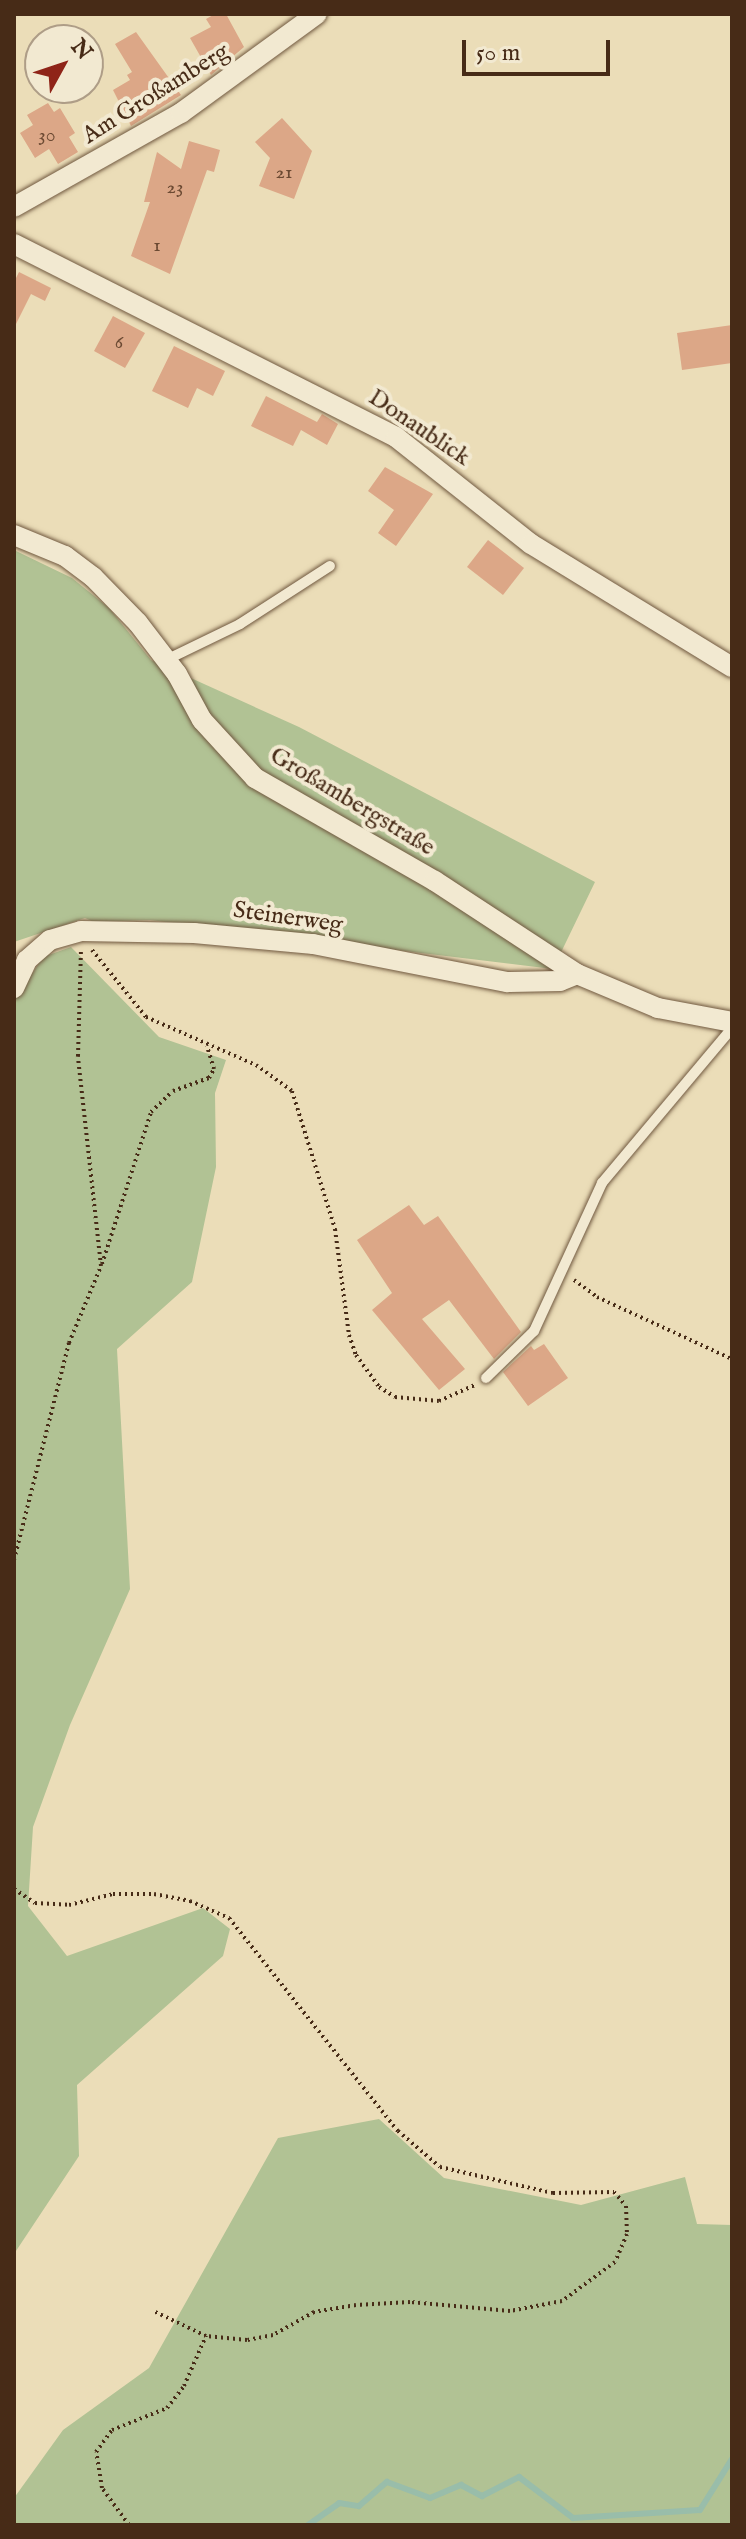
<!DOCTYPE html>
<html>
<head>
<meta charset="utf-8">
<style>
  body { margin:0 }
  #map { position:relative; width:746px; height:2539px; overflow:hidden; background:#ebddb8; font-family:"IM FELL English",serif }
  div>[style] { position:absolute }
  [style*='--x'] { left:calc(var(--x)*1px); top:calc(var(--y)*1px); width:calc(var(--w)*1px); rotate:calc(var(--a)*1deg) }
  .green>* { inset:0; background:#b1c294 }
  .stream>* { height:6px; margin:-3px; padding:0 3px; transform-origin:3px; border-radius:3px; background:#99bdaa }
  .building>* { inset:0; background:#dca787 }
  .path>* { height:4px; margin-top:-2px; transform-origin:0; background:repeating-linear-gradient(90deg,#472b17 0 2px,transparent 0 6px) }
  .roads { filter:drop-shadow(0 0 2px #70583f) drop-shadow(0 0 2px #70583f) }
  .lane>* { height:10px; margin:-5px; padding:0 5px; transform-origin:5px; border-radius:5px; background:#f2e9d1 }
  .street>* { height:20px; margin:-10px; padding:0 10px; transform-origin:10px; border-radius:10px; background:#f2e9d1 }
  span { translate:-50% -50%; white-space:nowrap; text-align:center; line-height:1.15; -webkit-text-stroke:8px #f2e9d1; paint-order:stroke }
  .number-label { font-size:20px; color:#6c4a33 }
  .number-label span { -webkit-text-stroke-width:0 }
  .street-label { font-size:24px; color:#472b17 }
  .frame { position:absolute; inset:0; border:16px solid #472b17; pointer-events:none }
  .north { position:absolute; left:24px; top:24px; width:80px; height:80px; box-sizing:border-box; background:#f2e9d1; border:2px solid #ae9d87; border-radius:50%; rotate:50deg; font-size:22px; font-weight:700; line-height:32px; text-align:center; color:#472b17 }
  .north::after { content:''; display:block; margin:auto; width:28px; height:36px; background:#8f2418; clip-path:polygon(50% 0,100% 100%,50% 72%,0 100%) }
  .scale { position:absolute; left:462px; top:40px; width:148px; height:36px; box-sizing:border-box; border:4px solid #472b17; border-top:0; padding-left:10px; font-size:24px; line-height:28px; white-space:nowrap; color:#472b17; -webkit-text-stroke:6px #f2e9d1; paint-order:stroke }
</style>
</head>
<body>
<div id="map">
  <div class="green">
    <div style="clip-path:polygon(14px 550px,72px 578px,109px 608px,151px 660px,299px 727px,595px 882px,553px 969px,150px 920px,94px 922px,85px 918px,14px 942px)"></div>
    <div style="clip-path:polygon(71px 947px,159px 1037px,226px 1060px,215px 1093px,216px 1167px,192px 1282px,117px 1349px,130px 1589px,70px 1725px,33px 1827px,28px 1906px,67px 1956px,203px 1908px,230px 1929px,223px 1956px,77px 2085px,79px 2156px,14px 2254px,14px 1001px,43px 957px)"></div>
    <div style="clip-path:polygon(379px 2119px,444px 2178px,581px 2205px,685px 2177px,697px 2224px,732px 2225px,732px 2525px,14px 2525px,14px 2498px,63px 2430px,149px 2368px,278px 2138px)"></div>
  </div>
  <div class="stream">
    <div style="--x:308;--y:2525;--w:38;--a:-35"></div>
    <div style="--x:339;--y:2503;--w:20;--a:9"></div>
    <div style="--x:359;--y:2506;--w:37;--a:-41"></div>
    <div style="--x:387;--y:2482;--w:46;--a:20.4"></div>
    <div style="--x:430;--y:2498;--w:34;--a:-23"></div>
    <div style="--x:461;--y:2485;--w:24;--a:28"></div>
    <div style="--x:482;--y:2496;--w:42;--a:-27.2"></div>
    <div style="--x:519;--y:2477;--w:68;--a:37.2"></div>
    <div style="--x:573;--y:2518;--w:127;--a:-3.6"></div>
    <div style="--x:700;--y:2510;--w:60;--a:-57.9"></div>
  </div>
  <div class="building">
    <div style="clip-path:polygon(215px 14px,226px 14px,244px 47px,211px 75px,190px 38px,211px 27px,206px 19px)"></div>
    <div style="clip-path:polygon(136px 32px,181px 95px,131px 126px,113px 90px,130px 80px,127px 75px,132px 72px,115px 44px)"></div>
    <div style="clip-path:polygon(48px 103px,54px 112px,60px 108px,75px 133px,69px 137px,78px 152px,58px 164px,49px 149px,35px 158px,20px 133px,33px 125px,27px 115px)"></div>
    <div style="clip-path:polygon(282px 118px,312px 151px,294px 199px,259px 186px,270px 158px,255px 142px)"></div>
    <div style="clip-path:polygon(189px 141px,220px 150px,214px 172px,207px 170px,170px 274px,131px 256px,150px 202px,144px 202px,157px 152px,181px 169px)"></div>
    <div style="clip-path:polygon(19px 272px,51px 288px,45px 301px,31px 294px,14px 328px,14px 282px)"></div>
    <div style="clip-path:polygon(113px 316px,145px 333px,125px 368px,94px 351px)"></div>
    <div style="clip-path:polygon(732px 325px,732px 363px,682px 370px,677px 333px)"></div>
    <div style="clip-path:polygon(174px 346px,225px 371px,213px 396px,197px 388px,188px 408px,152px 391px)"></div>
    <div style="clip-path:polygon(266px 396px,317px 422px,322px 414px,338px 424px,327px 445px,301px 430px,293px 446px,251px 426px)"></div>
    <div style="clip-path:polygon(385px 467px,433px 494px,396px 546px,378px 533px,394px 510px,368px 491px)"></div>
    <div style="clip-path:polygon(488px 540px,524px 568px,503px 595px,467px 567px)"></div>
    <div style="clip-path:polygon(409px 1205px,424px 1225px,438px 1216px,521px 1332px,494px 1359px,449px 1300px,422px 1319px,465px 1369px,439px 1390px,372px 1310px,392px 1293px,357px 1240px)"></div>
    <div style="clip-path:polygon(544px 1344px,568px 1378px,528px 1406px,503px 1372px,531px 1346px,534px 1350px)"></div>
  </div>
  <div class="path">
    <div style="--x:92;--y:950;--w:86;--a:51.1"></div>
    <div style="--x:146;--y:1017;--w:120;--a:23.6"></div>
    <div style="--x:256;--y:1065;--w:44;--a:35.8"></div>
    <div style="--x:292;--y:1091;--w:145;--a:72.7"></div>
    <div style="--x:335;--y:1229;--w:107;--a:82.5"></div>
    <div style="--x:349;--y:1335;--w:21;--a:71"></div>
    <div style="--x:356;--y:1355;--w:39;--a:54"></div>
    <div style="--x:379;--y:1387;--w:19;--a:32"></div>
    <div style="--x:395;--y:1397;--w:44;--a:5.2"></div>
    <div style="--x:439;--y:1401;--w:39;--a:-24"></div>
    <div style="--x:102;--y:1264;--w:160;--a:-72.1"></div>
    <div style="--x:151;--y:1112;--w:30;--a:-44"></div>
    <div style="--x:173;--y:1091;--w:38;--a:-20"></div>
    <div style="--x:209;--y:1078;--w:10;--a:-61"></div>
    <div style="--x:214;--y:1069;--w:24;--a:-107"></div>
    <div style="--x:574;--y:1280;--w:29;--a:36"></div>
    <div style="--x:597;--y:1297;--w:149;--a:24.7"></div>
    <div style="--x:14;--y:1560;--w:224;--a:-75.8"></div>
    <div style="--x:69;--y:1343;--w:83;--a:-67.4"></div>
    <div style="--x:101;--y:1266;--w:211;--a:-96.3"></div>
    <div style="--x:78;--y:1056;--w:107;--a:-88.4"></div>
    <div style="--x:14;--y:1889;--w:25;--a:34"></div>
    <div style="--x:35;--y:1903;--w:34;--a:3"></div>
    <div style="--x:69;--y:1905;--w:45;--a:-14"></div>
    <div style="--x:113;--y:1894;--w:41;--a:0"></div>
    <div style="--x:154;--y:1894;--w:37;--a:11"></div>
    <div style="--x:190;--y:1901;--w:43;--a:23.6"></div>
    <div style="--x:229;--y:1918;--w:272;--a:51.6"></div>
    <div style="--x:398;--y:2131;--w:55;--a:40.6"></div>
    <div style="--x:440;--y:2167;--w:116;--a:13"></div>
    <div style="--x:553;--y:2193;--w:61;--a:-0.9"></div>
    <div style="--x:614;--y:2192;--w:18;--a:49"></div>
    <div style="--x:626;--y:2206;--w:28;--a:88"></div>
    <div style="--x:627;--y:2234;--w:30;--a:113"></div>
    <div style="--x:615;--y:2262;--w:66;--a:143.7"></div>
    <div style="--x:562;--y:2301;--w:53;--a:169.1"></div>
    <div style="--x:510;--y:2311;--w:100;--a:-174.9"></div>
    <div style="--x:410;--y:2302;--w:54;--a:176.8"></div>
    <div style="--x:356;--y:2305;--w:43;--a:170.5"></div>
    <div style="--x:314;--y:2312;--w:47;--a:150.7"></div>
    <div style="--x:273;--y:2335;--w:26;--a:169"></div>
    <div style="--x:247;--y:2340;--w:41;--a:-174.4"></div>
    <div style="--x:206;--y:2336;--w:59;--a:-154.7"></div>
    <div style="--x:129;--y:2525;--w:46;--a:-126.1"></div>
    <div style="--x:102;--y:2488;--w:36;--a:-99"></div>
    <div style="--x:96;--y:2452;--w:27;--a:-54"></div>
    <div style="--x:112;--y:2430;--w:59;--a:-21.8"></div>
    <div style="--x:167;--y:2408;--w:28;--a:-52"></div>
    <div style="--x:184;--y:2386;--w:55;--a:-66.3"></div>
  </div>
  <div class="roads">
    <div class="lane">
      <div style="--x:166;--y:660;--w:82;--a:-25.9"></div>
      <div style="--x:240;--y:624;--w:107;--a:-32.8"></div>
      <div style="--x:486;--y:1378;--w:67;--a:-44.4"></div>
      <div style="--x:534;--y:1331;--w:163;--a:-65.3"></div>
      <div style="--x:602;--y:1183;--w:202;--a:-50"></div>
    </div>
    <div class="street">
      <div style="--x:14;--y:207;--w:192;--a:-29.4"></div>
      <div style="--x:181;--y:113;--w:168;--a:-36.1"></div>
      <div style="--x:14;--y:244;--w:428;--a:26.8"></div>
      <div style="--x:396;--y:437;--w:172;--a:38.4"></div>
      <div style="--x:531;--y:544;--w:236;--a:31.5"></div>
      <div style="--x:14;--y:535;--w:55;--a:22.4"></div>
      <div style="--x:65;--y:556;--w:35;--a:37"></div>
      <div style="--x:93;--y:577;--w:64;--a:45.6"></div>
      <div style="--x:138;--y:623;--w:64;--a:52.6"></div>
      <div style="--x:177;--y:674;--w:52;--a:61.5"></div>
      <div style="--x:202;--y:720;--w:79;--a:47.6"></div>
      <div style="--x:255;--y:778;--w:207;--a:29.8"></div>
      <div style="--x:435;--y:881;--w:170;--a:33.2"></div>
      <div style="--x:577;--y:974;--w:88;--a:22.8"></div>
      <div style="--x:658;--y:1008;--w:75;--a:10.7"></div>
      <div style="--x:14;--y:988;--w:31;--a:-65"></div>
      <div style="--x:27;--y:960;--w:30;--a:-41"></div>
      <div style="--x:50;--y:940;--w:32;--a:-16"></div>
      <div style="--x:81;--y:931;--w:113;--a:1"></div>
      <div style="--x:194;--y:933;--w:120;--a:5.3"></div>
      <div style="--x:313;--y:944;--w:198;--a:11.1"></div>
      <div style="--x:507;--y:982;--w:53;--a:-1.1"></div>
      <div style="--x:560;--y:981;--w:18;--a:-22"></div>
    </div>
  </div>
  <div class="number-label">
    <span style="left:47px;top:135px">30</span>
    <span style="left:284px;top:172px">21</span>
    <span style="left:175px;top:187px">23</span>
    <span style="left:157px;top:245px">1</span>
    <span style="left:119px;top:342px">6</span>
  </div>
  <div class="street-label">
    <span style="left:156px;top:94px;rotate:-32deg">Am Großamberg</span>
    <span style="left:419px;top:428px;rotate:34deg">Donaublick</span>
    <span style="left:352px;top:802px;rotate:31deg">Großambergstraße</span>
    <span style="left:288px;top:918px;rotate:8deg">Steinerweg</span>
  </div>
  <div class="frame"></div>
  <div class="north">N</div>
  <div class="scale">50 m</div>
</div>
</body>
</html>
